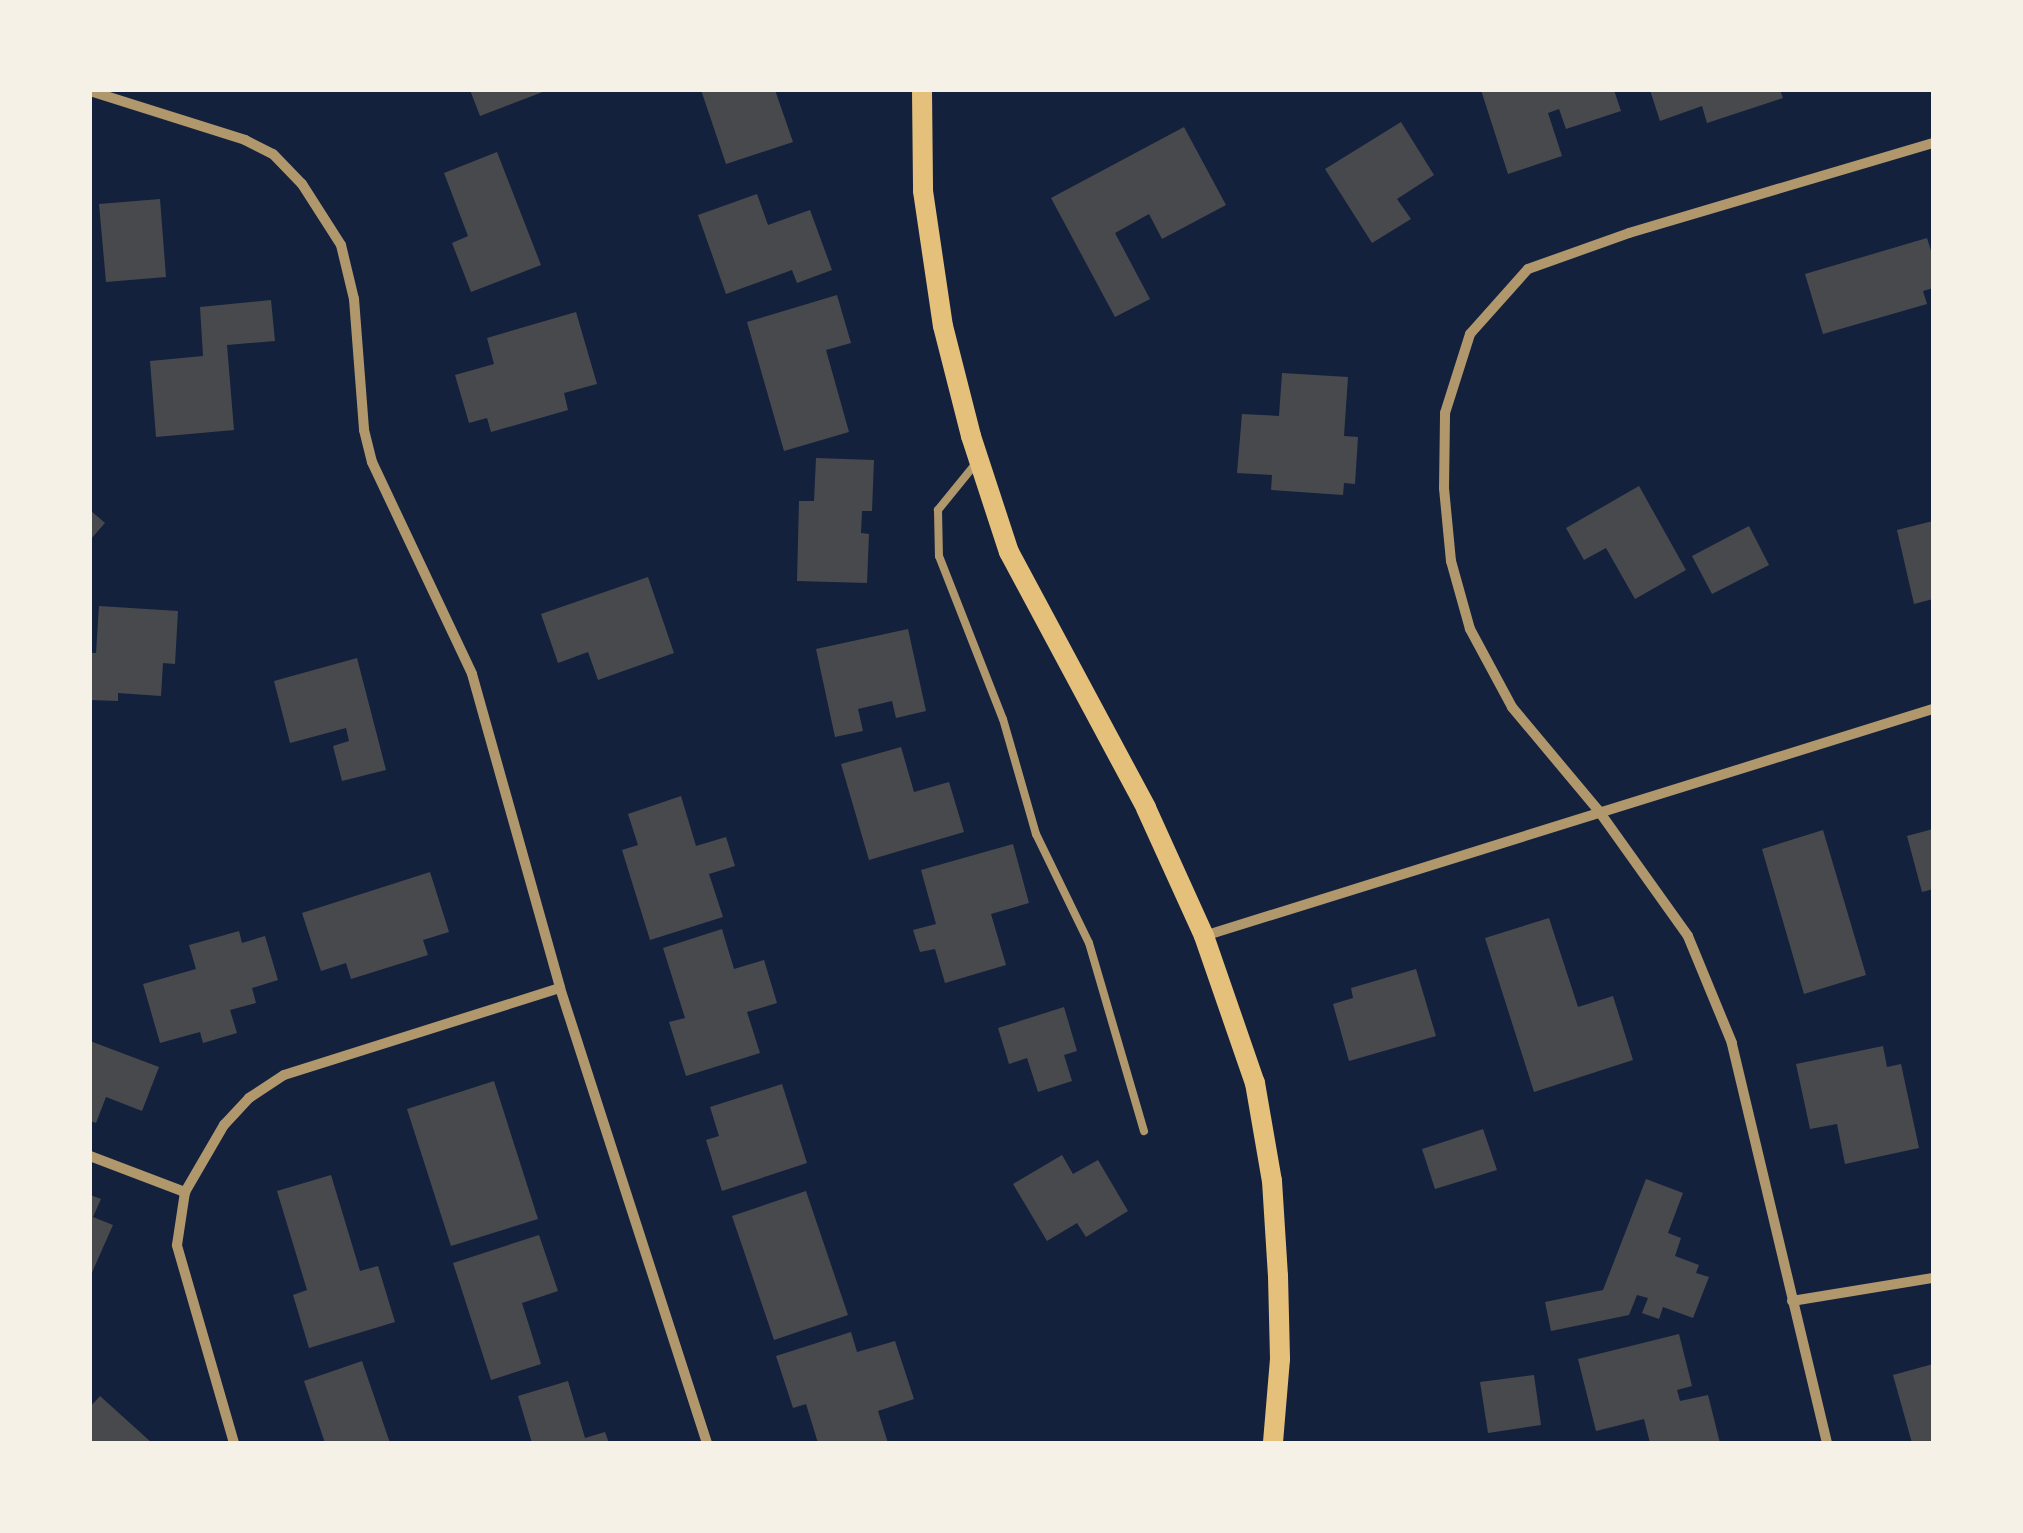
<!DOCTYPE html>
<html>
<head>
<meta charset="utf-8">
<style>
  body { margin:0 }
  #map { position:relative; width:2023px; height:1533px; overflow:hidden; background:#14213d; font-family:"IBM Plex Sans",sans-serif }
  div>[style] { position:absolute }
  [style*='--x'] { left:calc(var(--x)*1px); top:calc(var(--y)*1px); width:calc(var(--w)*1px); rotate:calc(var(--a)*1deg) }
  .building>* { inset:0; background:#48494c }
  .service>* { height:8px; margin:-4px; padding:0 4px; transform-origin:4px; border-radius:4px; background:#b1986c }
  .minor>* { height:10px; margin:-5px; padding:0 5px; transform-origin:5px; border-radius:5px; background:#b1986c }
  .secondary>* { height:20px; margin:-10px; padding:0 10px; transform-origin:10px; border-radius:10px; background:#e5c07b }
  span { translate:-50% -50%; white-space:nowrap; text-align:center; line-height:1.15; -webkit-text-stroke:10px #f6f1e7; paint-order:stroke }
  .frame { position:absolute; inset:0; border:92px solid #f6f1e7; pointer-events:none }
</style>
</head>
<body>
<div id="map">
  <div class="building">
    <div style="clip-path:polygon(470px 90px,548px 90px,480px 116px)"></div>
    <div style="clip-path:polygon(701px 90px,775px 90px,793px 142px,726px 164px)"></div>
    <div style="clip-path:polygon(1481px 90px,1614px 90px,1621px 111px,1566px 129px,1559px 109px,1548px 113px,1562px 156px,1508px 174px)"></div>
    <div style="clip-path:polygon(1650px 90px,1780px 90px,1783px 98px,1707px 123px,1702px 106px,1660px 121px)"></div>
    <div style="clip-path:polygon(1401px 122px,1434px 175px,1397px 199px,1411px 219px,1372px 243px,1325px 169px)"></div>
    <div style="clip-path:polygon(1184px 127px,1226px 205px,1162px 239px,1149px 214px,1115px 233px,1150px 299px,1115px 317px,1051px 198px)"></div>
    <div style="clip-path:polygon(497px 152px,541px 265px,471px 292px,452px 243px,468px 236px,444px 173px)"></div>
    <div style="clip-path:polygon(757px 194px,768px 225px,810px 210px,832px 270px,797px 283px,792px 270px,726px 294px,698px 215px)"></div>
    <div style="clip-path:polygon(160px 199px,166px 277px,106px 282px,99px 204px)"></div>
    <div style="clip-path:polygon(1927px 238px,1933px 257px,1933px 288px,1923px 291px,1927px 304px,1823px 334px,1805px 274px)"></div>
    <div style="clip-path:polygon(837px 295px,851px 343px,826px 350px,849px 432px,784px 451px,747px 322px)"></div>
    <div style="clip-path:polygon(271px 300px,275px 341px,227px 345px,234px 430px,156px 437px,150px 361px,203px 356px,200px 307px)"></div>
    <div style="clip-path:polygon(576px 312px,597px 384px,564px 393px,568px 410px,491px 432px,487px 418px,469px 423px,455px 375px,494px 364px,487px 338px)"></div>
    <div style="clip-path:polygon(1282px 373px,1348px 377px,1344px 436px,1358px 437px,1355px 484px,1344px 483px,1343px 495px,1271px 490px,1272px 475px,1237px 473px,1242px 414px,1279px 416px)"></div>
    <div style="clip-path:polygon(816px 458px,874px 460px,872px 511px,862px 511px,861px 533px,869px 534px,867px 583px,797px 581px,799px 501px,814px 501px)"></div>
    <div style="clip-path:polygon(1639px 486px,1686px 570px,1635px 599px,1606px 548px,1584px 560px,1566px 528px)"></div>
    <div style="clip-path:polygon(90px 510px,105px 523px,90px 540px)"></div>
    <div style="clip-path:polygon(1933px 521px,1933px 599px,1914px 604px,1897px 530px)"></div>
    <div style="clip-path:polygon(1749px 526px,1769px 565px,1712px 594px,1692px 556px)"></div>
    <div style="clip-path:polygon(648px 577px,674px 653px,598px 680px,588px 652px,558px 663px,541px 614px)"></div>
    <div style="clip-path:polygon(99px 606px,178px 611px,175px 664px,163px 663px,161px 696px,118px 693px,118px 701px,90px 700px,90px 653px,96px 653px)"></div>
    <div style="clip-path:polygon(908px 629px,926px 711px,896px 718px,892px 701px,858px 709px,863px 731px,835px 737px,816px 649px)"></div>
    <div style="clip-path:polygon(357px 658px,386px 770px,342px 781px,333px 746px,349px 741px,346px 728px,290px 743px,274px 681px)"></div>
    <div style="clip-path:polygon(901px 747px,914px 792px,949px 782px,964px 832px,869px 860px,841px 764px)"></div>
    <div style="clip-path:polygon(681px 796px,696px 846px,726px 837px,735px 866px,709px 874px,723px 917px,650px 940px,622px 850px,638px 845px,628px 814px)"></div>
    <div style="clip-path:polygon(1933px 829px,1933px 889px,1922px 892px,1907px 836px)"></div>
    <div style="clip-path:polygon(1823px 830px,1866px 975px,1804px 994px,1762px 849px)"></div>
    <div style="clip-path:polygon(1013px 844px,1029px 903px,991px 914px,1006px 965px,945px 983px,935px 949px,920px 952px,913px 930px,936px 924px,921px 870px)"></div>
    <div style="clip-path:polygon(430px 872px,449px 932px,423px 940px,428px 955px,351px 979px,346px 963px,321px 971px,302px 913px)"></div>
    <div style="clip-path:polygon(1549px 918px,1578px 1007px,1613px 996px,1633px 1060px,1534px 1092px,1485px 938px)"></div>
    <div style="clip-path:polygon(722px 929px,734px 969px,764px 960px,777px 1003px,747px 1012px,760px 1053px,686px 1076px,669px 1022px,685px 1018px,663px 948px)"></div>
    <div style="clip-path:polygon(239px 931px,242px 943px,265px 936px,278px 980px,252px 988px,256px 1003px,230px 1010px,237px 1033px,203px 1043px,200px 1032px,160px 1043px,143px 984px,196px 969px,189px 945px)"></div>
    <div style="clip-path:polygon(1416px 969px,1436px 1036px,1349px 1061px,1333px 1004px,1353px 998px,1351px 988px)"></div>
    <div style="clip-path:polygon(1064px 1007px,1077px 1051px,1064px 1055px,1072px 1081px,1038px 1092px,1027px 1058px,1009px 1064px,998px 1028px)"></div>
    <div style="clip-path:polygon(90px 1041px,159px 1067px,142px 1111px,106px 1097px,96px 1123px,90px 1121px)"></div>
    <div style="clip-path:polygon(1883px 1046px,1887px 1067px,1901px 1064px,1919px 1148px,1845px 1164px,1837px 1124px,1810px 1129px,1796px 1064px)"></div>
    <div style="clip-path:polygon(494px 1081px,538px 1219px,451px 1246px,407px 1109px)"></div>
    <div style="clip-path:polygon(782px 1084px,807px 1163px,722px 1191px,706px 1140px,719px 1136px,710px 1107px)"></div>
    <div style="clip-path:polygon(1483px 1129px,1497px 1170px,1435px 1189px,1422px 1149px)"></div>
    <div style="clip-path:polygon(1062px 1155px,1073px 1174px,1098px 1160px,1128px 1211px,1086px 1237px,1077px 1223px,1047px 1241px,1013px 1184px)"></div>
    <div style="clip-path:polygon(331px 1175px,360px 1271px,378px 1266px,395px 1322px,309px 1348px,293px 1295px,307px 1290px,277px 1191px)"></div>
    <div style="clip-path:polygon(1646px 1179px,1683px 1193px,1668px 1233px,1681px 1238px,1675px 1256px,1699px 1265px,1696px 1273px,1709px 1277px,1693px 1318px,1663px 1307px,1659px 1319px,1642px 1313px,1648px 1298px,1637px 1295px,1629px 1315px,1551px 1331px,1545px 1302px,1603px 1290px)"></div>
    <div style="clip-path:polygon(806px 1191px,848px 1315px,774px 1340px,732px 1216px)"></div>
    <div style="clip-path:polygon(90px 1195px,101px 1199px,93px 1217px,113px 1225px,90px 1277px)"></div>
    <div style="clip-path:polygon(539px 1235px,558px 1291px,522px 1303px,541px 1364px,491px 1380px,453px 1263px)"></div>
    <div style="clip-path:polygon(851px 1332px,857px 1352px,895px 1341px,914px 1399px,878px 1411px,888px 1443px,818px 1443px,806px 1404px,793px 1408px,776px 1356px)"></div>
    <div style="clip-path:polygon(1679px 1334px,1692px 1386px,1677px 1390px,1680px 1401px,1708px 1395px,1720px 1443px,1650px 1443px,1644px 1419px,1596px 1431px,1578px 1359px)"></div>
    <div style="clip-path:polygon(362px 1361px,390px 1443px,325px 1443px,304px 1381px)"></div>
    <div style="clip-path:polygon(1933px 1364px,1933px 1443px,1912px 1443px,1893px 1375px)"></div>
    <div style="clip-path:polygon(1534px 1375px,1541px 1425px,1488px 1433px,1480px 1382px)"></div>
    <div style="clip-path:polygon(568px 1381px,585px 1438px,605px 1432px,609px 1443px,532px 1443px,518px 1396px)"></div>
    <div style="clip-path:polygon(100px 1396px,152px 1443px,90px 1443px,90px 1407px)"></div>
  </div>
  <div class="service">
    <div style="--x:977;--y:462;--w:62;--a:129.1"></div>
    <div style="--x:938;--y:510;--w:46;--a:88.8"></div>
    <div style="--x:939;--y:556;--w:175;--a:68.6"></div>
    <div style="--x:1003;--y:719;--w:120;--a:74"></div>
    <div style="--x:1036;--y:834;--w:121;--a:64.1"></div>
    <div style="--x:1089;--y:943;--w:196;--a:73.7"></div>
  </div>
  <div class="minor">
    <div style="--x:90;--y:91;--w:163;--a:17.5"></div>
    <div style="--x:245;--y:140;--w:31;--a:27"></div>
    <div style="--x:273;--y:154;--w:42;--a:46"></div>
    <div style="--x:302;--y:184;--w:72;--a:57.4"></div>
    <div style="--x:341;--y:245;--w:56;--a:76.5"></div>
    <div style="--x:354;--y:299;--w:131;--a:85.6"></div>
    <div style="--x:364;--y:430;--w:33;--a:76"></div>
    <div style="--x:372;--y:462;--w:234;--a:64.7"></div>
    <div style="--x:472;--y:674;--w:326;--a:74.3"></div>
    <div style="--x:560;--y:988;--w:478;--a:72.1"></div>
    <div style="--x:1204;--y:936;--w:764;--a:-17.3"></div>
    <div style="--x:90;--y:1156;--w:102;--a:20.8"></div>
    <div style="--x:1792;--y:1301;--w:143;--a:-9.3"></div>
    <div style="--x:234;--y:1443;--w:206;--a:-106.1"></div>
    <div style="--x:177;--y:1245;--w:54;--a:-81.4"></div>
    <div style="--x:185;--y:1192;--w:78;--a:-59.8"></div>
    <div style="--x:224;--y:1125;--w:37;--a:-47"></div>
    <div style="--x:249;--y:1098;--w:42;--a:-33.3"></div>
    <div style="--x:284;--y:1075;--w:289;--a:-17.5"></div>
    <div style="--x:1827;--y:1443;--w:411;--a:-103.4"></div>
    <div style="--x:1732;--y:1043;--w:116;--a:-112.4"></div>
    <div style="--x:1688;--y:936;--w:155;--a:-125.5"></div>
    <div style="--x:1598;--y:810;--w:134;--a:-129.9"></div>
    <div style="--x:1512;--y:707;--w:89;--a:-118.3"></div>
    <div style="--x:1470;--y:629;--w:71;--a:-105.6"></div>
    <div style="--x:1451;--y:561;--w:73;--a:-95.5"></div>
    <div style="--x:1444;--y:488;--w:75;--a:-89.2"></div>
    <div style="--x:1445;--y:413;--w:83;--a:-72.4"></div>
    <div style="--x:1470;--y:334;--w:87;--a:-48.3"></div>
    <div style="--x:1528;--y:269;--w:107;--a:-19.6"></div>
    <div style="--x:1629;--y:233;--w:317;--a:-16.5"></div>
  </div>
  <div class="secondary">
    <div style="--x:922;--y:90;--w:101;--a:89.4"></div>
    <div style="--x:923;--y:191;--w:136;--a:81.6"></div>
    <div style="--x:943;--y:326;--w:114;--a:75.7"></div>
    <div style="--x:971;--y:436;--w:122;--a:71.9"></div>
    <div style="--x:1009;--y:552;--w:290;--a:61.8"></div>
    <div style="--x:1146;--y:808;--w:141;--a:65.6"></div>
    <div style="--x:1204;--y:936;--w:156;--a:70.9"></div>
    <div style="--x:1255;--y:1083;--w:99;--a:80.2"></div>
    <div style="--x:1272;--y:1181;--w:95;--a:86.4"></div>
    <div style="--x:1278;--y:1276;--w:83;--a:88.6"></div>
    <div style="--x:1280;--y:1359;--w:84;--a:94.8"></div>
  </div>
  <div class="frame"></div>
</div>
</body>
</html>
